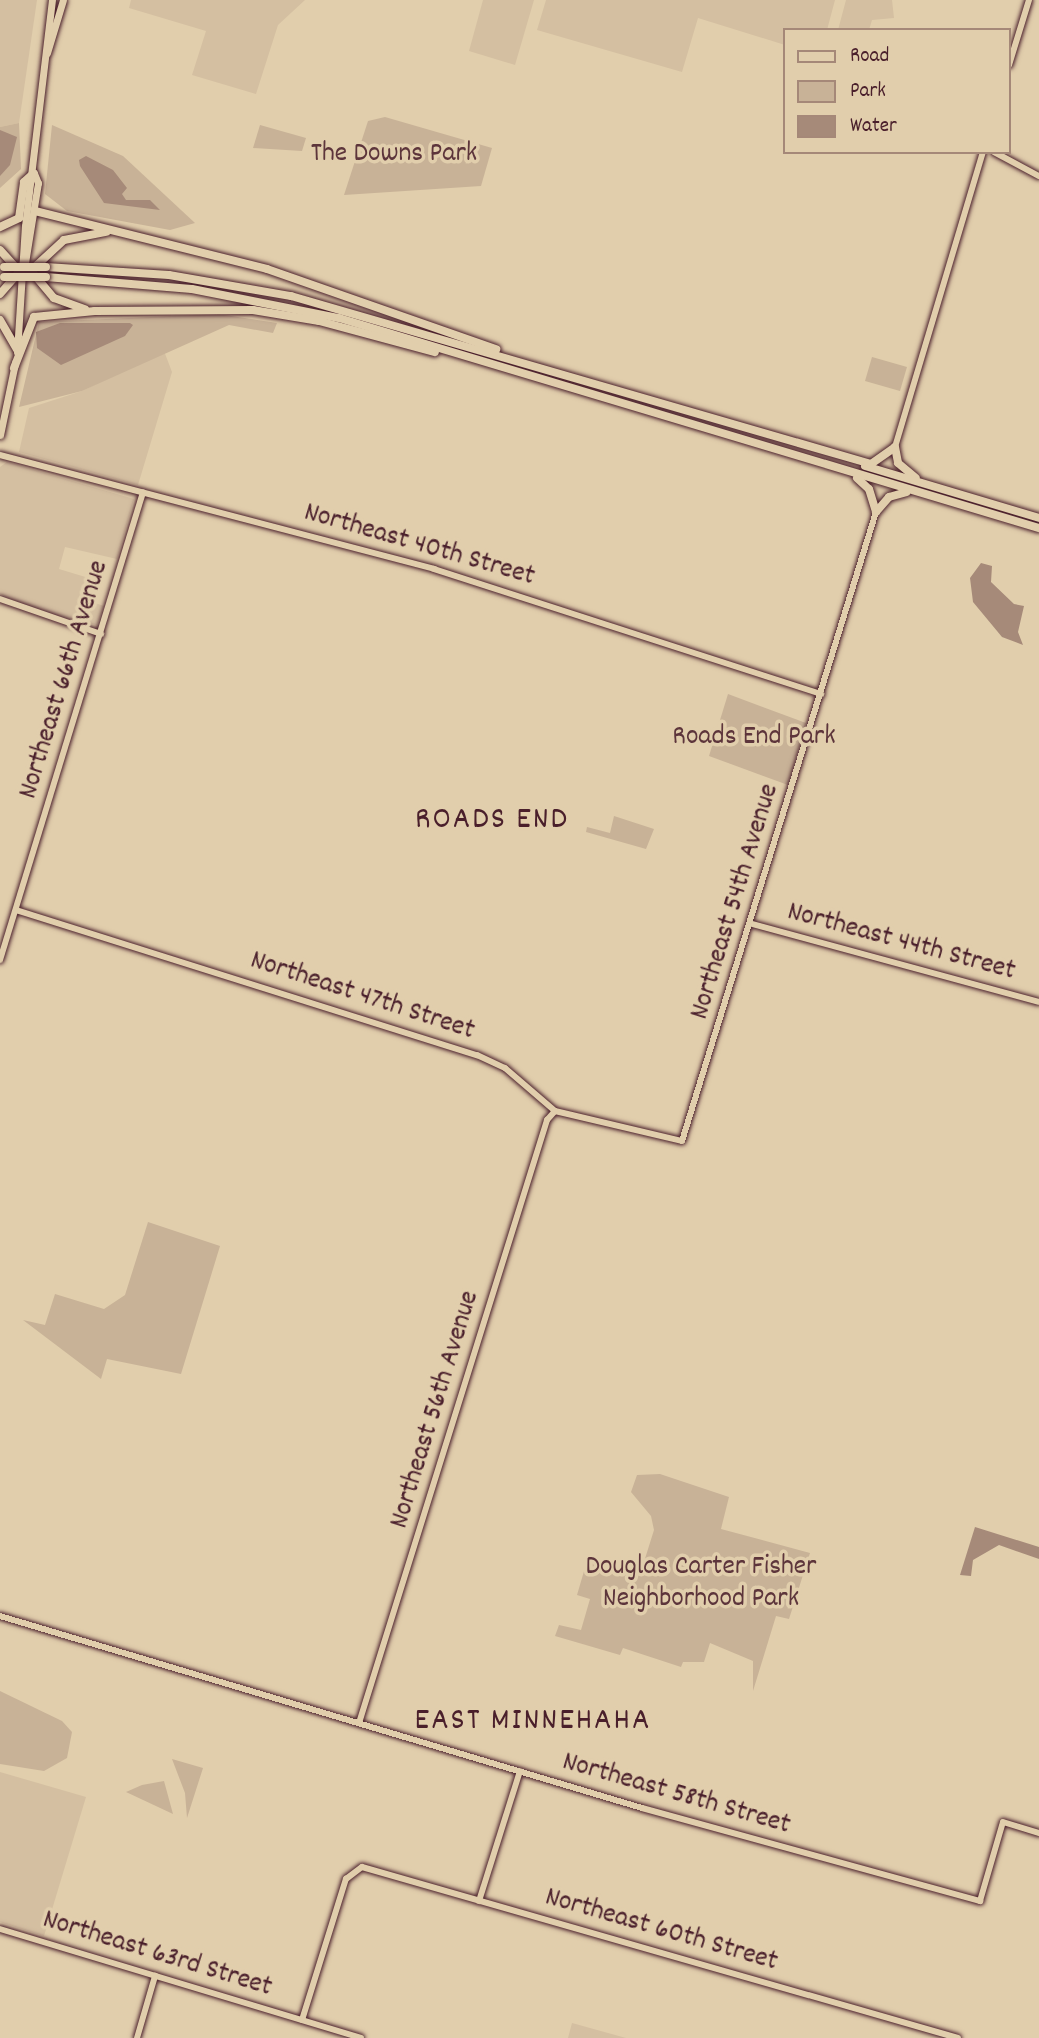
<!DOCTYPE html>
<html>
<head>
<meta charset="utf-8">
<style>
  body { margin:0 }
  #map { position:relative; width:1039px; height:2038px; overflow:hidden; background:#e1ceac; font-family:Dekko,sans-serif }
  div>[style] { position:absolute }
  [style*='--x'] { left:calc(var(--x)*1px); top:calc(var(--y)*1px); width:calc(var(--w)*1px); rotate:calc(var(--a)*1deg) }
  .built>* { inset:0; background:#d4bfa1 }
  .green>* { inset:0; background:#c8b297 }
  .water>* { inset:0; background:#a68a79 }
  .roads { filter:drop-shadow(0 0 2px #4a1f2b) drop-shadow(0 0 2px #4a1f2b) }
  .secondary>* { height:6px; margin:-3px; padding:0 3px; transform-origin:3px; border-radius:3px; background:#e1ceac }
  .primary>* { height:7px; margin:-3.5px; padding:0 3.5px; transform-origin:3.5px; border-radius:3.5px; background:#e1ceac }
  .highway>* { height:8px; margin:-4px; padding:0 4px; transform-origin:4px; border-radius:4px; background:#e1ceac }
  .bridges { filter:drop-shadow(0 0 2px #4a1f2b) drop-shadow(0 0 2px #4a1f2b) }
  .highway-bridge>* { height:8px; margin:-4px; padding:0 4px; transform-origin:4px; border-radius:4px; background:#e1ceac }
  span { translate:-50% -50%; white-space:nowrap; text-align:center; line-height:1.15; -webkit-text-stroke:7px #e1ceac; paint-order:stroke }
  .park-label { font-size:28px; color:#5d353b }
  .street-label { font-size:28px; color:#4a1f2b }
  .quarter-label { font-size:32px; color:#4a1f2b; letter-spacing:2px }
  .legend { position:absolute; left:783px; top:28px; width:228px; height:126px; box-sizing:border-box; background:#e1ceac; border:2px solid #a58878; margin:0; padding:9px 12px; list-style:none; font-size:21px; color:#4a1f2b }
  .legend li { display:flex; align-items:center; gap:14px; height:35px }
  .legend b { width:35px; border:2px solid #a58878 }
</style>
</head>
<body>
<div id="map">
  <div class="built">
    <div style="clip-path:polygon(0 0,37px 0,19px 123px,0 127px)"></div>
    <div style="clip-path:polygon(131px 0,305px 0,278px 25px,256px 94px,192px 75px,206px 31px,129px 8px)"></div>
    <div style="clip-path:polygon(483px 0,534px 0,515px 65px,469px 51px)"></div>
    <div style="clip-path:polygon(546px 0,835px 0,827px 30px,785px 30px,785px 45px,698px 18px,682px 72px,537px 30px)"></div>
    <div style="clip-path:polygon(846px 0,892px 0,894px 18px,872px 20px,869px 30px,838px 30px)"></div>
    <div style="clip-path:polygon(164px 351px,172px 372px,138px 485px,19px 452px,29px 408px,82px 391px)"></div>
    <div style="clip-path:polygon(7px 462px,134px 499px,117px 559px,65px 547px,59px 569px,92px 579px,86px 600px,104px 606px,97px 625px,47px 615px,0 594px,0 467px)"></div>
    <div style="clip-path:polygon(0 1772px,86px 1797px,44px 1936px,0 1922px)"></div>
    <div style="clip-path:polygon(572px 2023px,626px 2038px,568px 2038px)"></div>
  </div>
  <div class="green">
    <div style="clip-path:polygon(385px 117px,492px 148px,481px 186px,344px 195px,368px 121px)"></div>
    <div style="clip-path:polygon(19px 123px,21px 169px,0 188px,0 127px)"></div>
    <div style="clip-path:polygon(52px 125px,123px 156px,195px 223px,170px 230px,67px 211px,45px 194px)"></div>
    <div style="clip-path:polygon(260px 125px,306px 138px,302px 151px,253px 148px)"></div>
    <div style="clip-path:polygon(218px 314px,277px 323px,273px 333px,229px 325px,82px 391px,19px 407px,39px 322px)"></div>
    <div style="clip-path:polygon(872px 357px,907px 367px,900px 391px,865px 381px)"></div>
    <div style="clip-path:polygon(728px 694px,806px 723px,788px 785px,709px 756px)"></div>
    <div style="clip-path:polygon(614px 816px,654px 829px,646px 849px,586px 832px,587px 827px,610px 833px)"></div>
    <div style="clip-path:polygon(148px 1222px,220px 1246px,181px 1374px,107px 1359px,101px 1379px,23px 1320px,45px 1325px,55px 1294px,104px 1309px,125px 1295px)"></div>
    <div style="clip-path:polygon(660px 1474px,729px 1497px,721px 1529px,810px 1553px,789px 1619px,776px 1616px,753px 1691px,753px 1661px,710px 1643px,704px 1662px,683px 1662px,681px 1667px,623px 1648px,620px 1655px,555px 1636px,559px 1625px,581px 1630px,590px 1599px,577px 1595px,587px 1561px,626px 1573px,643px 1565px,654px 1530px,651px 1516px,631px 1492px,637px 1475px)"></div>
    <div style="clip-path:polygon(0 1691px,62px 1721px,72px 1732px,67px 1758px,44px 1771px,0 1764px)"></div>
    <div style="clip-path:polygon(172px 1759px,203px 1768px,187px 1818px,185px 1793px)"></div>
    <div style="clip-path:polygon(164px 1781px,173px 1814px,126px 1792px,142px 1785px)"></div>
  </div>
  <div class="water">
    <div style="clip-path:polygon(0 130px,17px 137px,10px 165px,0 176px)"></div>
    <div style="clip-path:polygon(86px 156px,113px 170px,127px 188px,122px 194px,126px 200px,150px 200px,160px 210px,104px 203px,80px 166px,79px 160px)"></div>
    <div style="clip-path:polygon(60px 323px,130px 323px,133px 325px,125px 336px,61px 365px,37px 348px,36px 332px)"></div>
    <div style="clip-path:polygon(981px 563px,992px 566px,991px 582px,1014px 604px,1024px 606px,1018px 632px,1023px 645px,1002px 637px,973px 602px,970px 578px)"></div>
    <div style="clip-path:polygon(975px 1527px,1039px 1547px,1039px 1559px,999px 1545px,973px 1560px,971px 1576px,960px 1575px)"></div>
  </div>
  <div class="roads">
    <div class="secondary">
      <div style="--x:1009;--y:65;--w:68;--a:-72.9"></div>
      <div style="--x:994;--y:152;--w:51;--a:28.1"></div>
      <div style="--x:895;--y:447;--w:308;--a:-73.4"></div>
      <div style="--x:0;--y:455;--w:449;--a:14.7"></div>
      <div style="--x:434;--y:569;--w:407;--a:17.9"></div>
      <div style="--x:0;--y:599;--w:107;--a:19.1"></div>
      <div style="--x:16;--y:910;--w:483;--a:17.5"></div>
      <div style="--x:477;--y:1055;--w:31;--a:25"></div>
      <div style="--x:505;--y:1068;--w:66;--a:40.7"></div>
      <div style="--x:555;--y:1111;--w:130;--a:13.3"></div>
      <div style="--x:682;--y:1141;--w:658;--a:-72.86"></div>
      <div style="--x:752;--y:924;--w:297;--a:15.2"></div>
      <div style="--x:0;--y:960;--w:489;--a:-73"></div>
      <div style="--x:0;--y:1616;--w:670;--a:16.65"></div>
      <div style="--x:642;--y:1808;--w:351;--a:15.4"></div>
      <div style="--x:980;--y:1901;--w:82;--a:-73.8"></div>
      <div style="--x:1003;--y:1822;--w:38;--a:17"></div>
      <div style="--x:359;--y:1723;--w:632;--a:-72.68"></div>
      <div style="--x:547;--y:1120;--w:12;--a:-48"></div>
      <div style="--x:479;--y:1901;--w:136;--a:-72.5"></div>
      <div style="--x:0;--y:1929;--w:377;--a:16.8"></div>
      <div style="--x:302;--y:2020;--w:148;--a:-72.7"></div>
      <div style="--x:346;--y:1879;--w:20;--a:-37"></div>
      <div style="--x:362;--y:1867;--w:620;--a:16.01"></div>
      <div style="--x:137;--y:2038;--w:65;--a:-73.8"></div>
    </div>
    <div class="primary">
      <div style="--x:47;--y:53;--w:55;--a:-73.2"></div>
      <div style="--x:25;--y:263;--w:81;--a:-80.8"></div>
      <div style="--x:38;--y:183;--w:11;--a:-112"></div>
      <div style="--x:17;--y:352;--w:126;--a:-86.4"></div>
      <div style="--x:25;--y:226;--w:228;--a:-83.2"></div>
      <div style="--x:0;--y:435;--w:74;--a:-78.2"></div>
    </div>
    <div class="highway">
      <div style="--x:35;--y:211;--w:239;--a:14"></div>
      <div style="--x:267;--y:269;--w:243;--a:19.3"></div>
      <div style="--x:0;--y:227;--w:21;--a:-25"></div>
      <div style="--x:19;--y:218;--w:36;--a:-82"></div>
      <div style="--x:24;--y:182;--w:13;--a:-42"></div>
      <div style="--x:0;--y:250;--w:36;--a:48"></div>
      <div style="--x:24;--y:277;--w:54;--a:-42.8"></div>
      <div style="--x:64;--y:240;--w:43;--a:-10.8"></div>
      <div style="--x:46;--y:267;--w:123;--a:3.7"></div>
      <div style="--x:169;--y:275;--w:124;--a:9.8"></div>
      <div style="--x:291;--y:296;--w:604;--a:16.15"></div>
      <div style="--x:871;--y:464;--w:29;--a:-35"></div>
      <div style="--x:32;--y:272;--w:34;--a:50"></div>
      <div style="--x:54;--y:298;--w:33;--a:20"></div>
      <div style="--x:46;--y:277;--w:146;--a:4.7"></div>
      <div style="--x:192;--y:289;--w:150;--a:11.2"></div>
      <div style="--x:339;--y:318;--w:731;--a:16.7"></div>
      <div style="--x:0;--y:294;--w:28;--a:-49"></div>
      <div style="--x:0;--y:320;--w:34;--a:60"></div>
      <div style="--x:14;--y:368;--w:55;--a:-68.6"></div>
      <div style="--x:34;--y:317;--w:61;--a:-5.6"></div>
      <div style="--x:95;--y:311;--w:158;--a:-0.4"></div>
      <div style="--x:253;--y:310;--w:67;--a:9.5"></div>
      <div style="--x:319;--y:321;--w:120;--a:15"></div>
      <div style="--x:895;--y:447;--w:16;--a:79"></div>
      <div style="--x:898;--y:463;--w:23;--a:40"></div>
      <div style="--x:865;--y:466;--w:182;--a:16.6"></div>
      <div style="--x:857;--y:478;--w:16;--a:43"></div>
      <div style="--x:869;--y:489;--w:24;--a:73"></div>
      <div style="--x:876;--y:512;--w:20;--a:-49"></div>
      <div style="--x:889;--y:497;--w:18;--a:-16"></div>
    </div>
  </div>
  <div class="bridges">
    <div class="highway-bridge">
      <div style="--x:4;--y:267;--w:42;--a:0"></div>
      <div style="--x:4;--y:277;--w:42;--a:0"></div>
    </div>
  </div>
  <div class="park-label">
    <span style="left:394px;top:155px">The Downs Park</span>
    <span style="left:754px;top:738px">Roads End Park</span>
    <span style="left:701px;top:1584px">Douglas Carter Fisher<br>Neighborhood Park</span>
  </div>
  <div class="street-label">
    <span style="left:419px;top:546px;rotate:16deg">Northeast 40th Street</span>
    <span style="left:65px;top:680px;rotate:-73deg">Northeast 66th Avenue</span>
    <span style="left:736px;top:902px;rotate:-73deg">Northeast 54th Avenue</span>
    <span style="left:901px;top:943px;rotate:15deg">Northeast 44th Street</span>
    <span style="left:362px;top:997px;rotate:18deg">Northeast 47th Street</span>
    <span style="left:436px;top:1410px;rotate:-73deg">Northeast 56th Avenue</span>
    <span style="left:676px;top:1795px;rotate:16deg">Northeast 58th Street</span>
    <span style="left:661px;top:1931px;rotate:16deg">Northeast 60th Street</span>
    <span style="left:157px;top:1955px;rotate:17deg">Northeast 63rd Street</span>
  </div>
  <div class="quarter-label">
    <span style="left:492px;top:821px">ROADS END</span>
    <span style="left:533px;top:1722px">EAST MINNEHAHA</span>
  </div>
  <ul class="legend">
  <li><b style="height:9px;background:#e1ceac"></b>Road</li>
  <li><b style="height:19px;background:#c8b297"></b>Park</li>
  <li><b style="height:19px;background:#a68a79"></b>Water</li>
  </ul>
</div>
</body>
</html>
